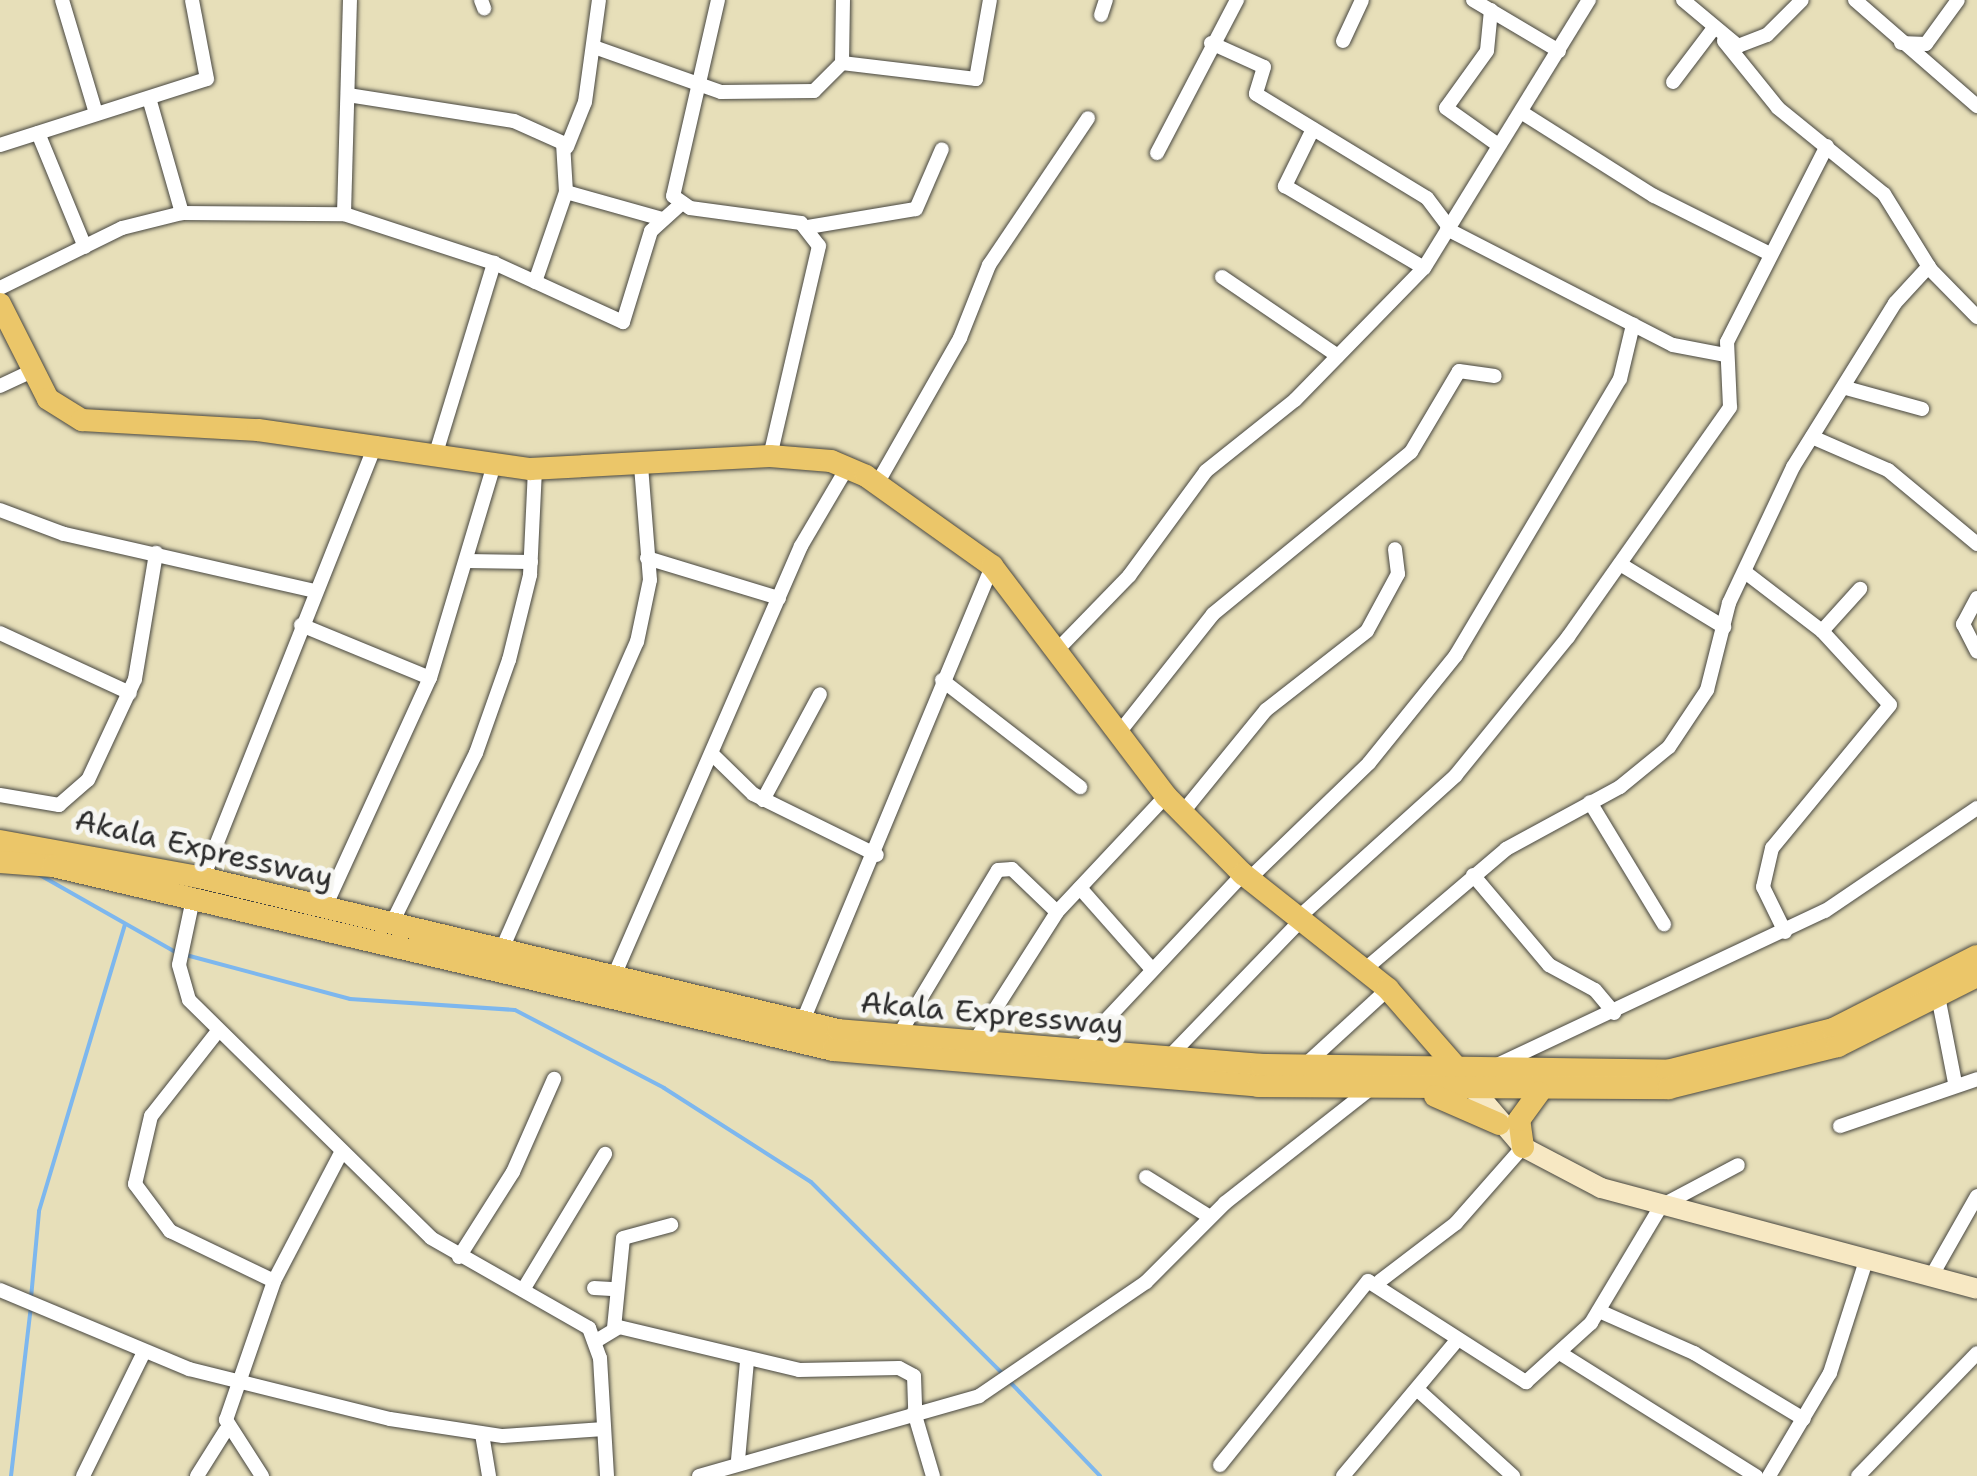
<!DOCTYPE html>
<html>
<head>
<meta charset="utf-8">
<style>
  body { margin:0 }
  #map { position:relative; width:1977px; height:1476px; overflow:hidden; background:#e7dfb9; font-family:"Shantell Sans",sans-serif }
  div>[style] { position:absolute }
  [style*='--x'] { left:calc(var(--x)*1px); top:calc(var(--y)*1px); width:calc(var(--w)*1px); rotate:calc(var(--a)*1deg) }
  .stream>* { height:4px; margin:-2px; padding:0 2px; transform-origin:2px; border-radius:2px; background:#7db7ee }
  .roads { filter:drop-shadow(0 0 2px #474640) drop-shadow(0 0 2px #474640) }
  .street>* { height:14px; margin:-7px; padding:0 7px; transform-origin:7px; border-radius:7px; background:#fff }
  .secondary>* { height:20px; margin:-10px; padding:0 10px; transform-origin:10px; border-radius:10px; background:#f7e8c3 }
  .primary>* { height:22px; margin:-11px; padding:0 11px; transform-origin:11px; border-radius:11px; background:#ebc669 }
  span { translate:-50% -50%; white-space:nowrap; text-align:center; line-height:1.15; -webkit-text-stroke:10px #f6f6f2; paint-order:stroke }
  .street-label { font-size:30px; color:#2b2b2b }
</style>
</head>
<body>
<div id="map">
  <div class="stream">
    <div style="--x:38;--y:874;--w:160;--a:29.6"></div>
    <div style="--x:186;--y:955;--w:170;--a:15"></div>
    <div style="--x:350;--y:999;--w:165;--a:3.8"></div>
    <div style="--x:515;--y:1010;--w:168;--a:27.6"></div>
    <div style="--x:664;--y:1088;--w:174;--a:32.6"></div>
    <div style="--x:811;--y:1182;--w:273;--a:45"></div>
    <div style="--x:31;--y:1298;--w:87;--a:-84.7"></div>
    <div style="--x:39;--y:1211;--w:299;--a:-73.3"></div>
    <div style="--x:1010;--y:1382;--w:130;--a:46.2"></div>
    <div style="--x:11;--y:1476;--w:170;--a:-83.3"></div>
  </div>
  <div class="roads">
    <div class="street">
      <div style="--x:62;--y:0;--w:118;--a:73.3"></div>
      <div style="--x:481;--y:0;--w:9;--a:69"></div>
      <div style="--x:718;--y:0;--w:201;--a:102.9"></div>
      <div style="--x:673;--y:196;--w:21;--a:35"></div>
      <div style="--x:690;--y:208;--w:112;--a:7.7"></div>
      <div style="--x:801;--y:223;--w:29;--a:52"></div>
      <div style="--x:819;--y:246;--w:216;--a:103.1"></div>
      <div style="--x:1473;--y:0;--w:100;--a:30.7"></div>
      <div style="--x:1683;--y:0;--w:72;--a:39.9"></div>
      <div style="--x:1738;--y:46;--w:31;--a:-21"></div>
      <div style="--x:1767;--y:35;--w:49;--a:-45"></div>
      <div style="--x:1855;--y:0;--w:162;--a:41"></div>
      <div style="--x:1491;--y:10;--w:41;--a:95.6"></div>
      <div style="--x:1487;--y:51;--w:70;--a:125.7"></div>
      <div style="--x:1446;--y:108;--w:64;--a:35.4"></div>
      <div style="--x:1101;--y:15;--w:16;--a:-72"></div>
      <div style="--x:1343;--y:41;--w:45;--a:-65.1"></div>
      <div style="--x:1724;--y:41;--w:86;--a:51.1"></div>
      <div style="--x:1778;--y:108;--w:136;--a:39.1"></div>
      <div style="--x:1884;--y:194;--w:89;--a:58.3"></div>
      <div style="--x:1931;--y:270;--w:66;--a:45.6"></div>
      <div style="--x:1211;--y:43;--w:58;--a:24.4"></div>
      <div style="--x:1264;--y:67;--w:28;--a:107"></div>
      <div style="--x:1256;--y:94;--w:200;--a:31.3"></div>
      <div style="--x:1427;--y:198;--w:31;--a:53"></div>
      <div style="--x:1901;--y:43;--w:25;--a:2"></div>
      <div style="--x:1926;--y:44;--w:54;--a:-54"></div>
      <div style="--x:594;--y:47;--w:135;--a:19.5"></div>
      <div style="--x:721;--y:92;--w:93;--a:-0.6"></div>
      <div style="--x:814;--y:91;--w:40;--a:-45"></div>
      <div style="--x:842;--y:63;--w:63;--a:-89.1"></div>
      <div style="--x:842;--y:63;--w:135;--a:6.8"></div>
      <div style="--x:976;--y:79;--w:80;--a:-80"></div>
      <div style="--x:1673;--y:82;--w:63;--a:-52.8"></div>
      <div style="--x:348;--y:95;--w:168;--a:8.9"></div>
      <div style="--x:514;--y:121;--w:54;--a:24.2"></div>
      <div style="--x:563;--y:143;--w:49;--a:86.5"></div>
      <div style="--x:566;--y:192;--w:95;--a:109"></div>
      <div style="--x:149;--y:98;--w:120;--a:74"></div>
      <div style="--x:1521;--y:112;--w:157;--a:32.3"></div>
      <div style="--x:1654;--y:196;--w:125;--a:26.6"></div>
      <div style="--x:1313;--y:129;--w:64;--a:116.2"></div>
      <div style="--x:1285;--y:186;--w:161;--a:30.5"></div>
      <div style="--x:38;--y:133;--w:123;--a:67.6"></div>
      <div style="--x:0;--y:145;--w:217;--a:-17.7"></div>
      <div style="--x:207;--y:79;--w:80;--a:-100.8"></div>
      <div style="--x:567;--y:147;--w:48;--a:-68.2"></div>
      <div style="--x:585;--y:102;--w:103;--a:-82.2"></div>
      <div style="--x:1157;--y:153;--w:173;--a:-62.4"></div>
      <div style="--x:566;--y:192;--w:100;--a:15.7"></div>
      <div style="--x:344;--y:214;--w:214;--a:-88.4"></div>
      <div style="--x:808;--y:227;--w:109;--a:-9.5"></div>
      <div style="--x:916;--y:209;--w:65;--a:-66.6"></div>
      <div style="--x:1447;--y:229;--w:254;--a:27.2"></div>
      <div style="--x:1673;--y:345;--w:54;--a:10.7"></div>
      <div style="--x:1222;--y:277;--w:140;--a:34.3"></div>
      <div style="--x:0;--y:288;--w:136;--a:-26.2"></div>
      <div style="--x:122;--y:228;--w:62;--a:-14"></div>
      <div style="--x:182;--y:213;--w:162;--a:0.4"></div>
      <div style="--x:344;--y:214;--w:158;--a:18.1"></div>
      <div style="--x:494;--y:263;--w:142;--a:24.6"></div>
      <div style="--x:623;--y:322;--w:95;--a:-72.9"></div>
      <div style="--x:651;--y:231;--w:39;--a:-42"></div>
      <div style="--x:0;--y:386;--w:38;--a:-25"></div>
      <div style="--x:1846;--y:388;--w:79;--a:15.4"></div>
      <div style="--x:1812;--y:437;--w:83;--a:23.5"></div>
      <div style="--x:1888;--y:470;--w:116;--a:39.7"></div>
      <div style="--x:436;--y:453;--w:199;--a:-73"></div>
      <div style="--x:878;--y:482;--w:166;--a:-60.3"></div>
      <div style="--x:960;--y:338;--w:79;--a:-68.3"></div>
      <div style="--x:989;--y:265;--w:177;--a:-56"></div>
      <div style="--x:0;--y:510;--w:68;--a:20.6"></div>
      <div style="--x:64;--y:534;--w:257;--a:12.8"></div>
      <div style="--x:647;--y:558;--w:138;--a:16.9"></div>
      <div style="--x:466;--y:561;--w:65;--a:0.9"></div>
      <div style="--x:1620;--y:564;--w:122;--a:31.2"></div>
      <div style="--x:1745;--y:572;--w:97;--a:37.5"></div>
      <div style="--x:1822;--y:631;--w:100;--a:47.4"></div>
      <div style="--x:1890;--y:705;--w:185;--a:129.5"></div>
      <div style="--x:1772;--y:848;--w:40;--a:103"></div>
      <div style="--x:1763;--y:887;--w:50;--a:63.9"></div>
      <div style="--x:1977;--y:598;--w:30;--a:118"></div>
      <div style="--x:1963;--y:624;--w:31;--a:63"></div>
      <div style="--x:301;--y:625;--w:139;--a:22.3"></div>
      <div style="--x:1822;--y:631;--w:57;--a:-47.9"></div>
      <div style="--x:0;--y:633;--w:143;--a:24.8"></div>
      <div style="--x:1058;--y:649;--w:102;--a:-45.8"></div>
      <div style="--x:1129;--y:576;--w:130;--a:-53.7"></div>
      <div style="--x:1206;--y:471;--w:114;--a:-38.6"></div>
      <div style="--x:1295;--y:400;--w:185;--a:-45.7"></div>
      <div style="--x:1424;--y:268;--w:315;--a:-58.4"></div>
      <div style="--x:942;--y:680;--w:175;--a:37.8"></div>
      <div style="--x:1118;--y:734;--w:153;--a:-51.6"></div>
      <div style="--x:1213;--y:614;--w:256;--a:-39.3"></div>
      <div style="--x:1411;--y:452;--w:94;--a:-59.3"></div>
      <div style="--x:1459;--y:371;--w:36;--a:8"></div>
      <div style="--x:712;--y:754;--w:57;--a:44.3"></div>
      <div style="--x:753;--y:794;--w:138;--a:26.2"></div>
      <div style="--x:0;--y:795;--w:60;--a:9.6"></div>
      <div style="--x:59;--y:805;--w:38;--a:-41"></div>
      <div style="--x:88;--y:780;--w:111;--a:-65"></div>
      <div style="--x:135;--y:679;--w:128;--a:-80.5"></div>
      <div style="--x:763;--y:800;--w:120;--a:-61.7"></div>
      <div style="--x:1590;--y:802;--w:143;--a:58.8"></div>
      <div style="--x:1182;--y:813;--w:133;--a:-50.8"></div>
      <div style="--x:1266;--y:710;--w:128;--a:-38"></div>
      <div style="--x:1367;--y:631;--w:65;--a:-61.5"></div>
      <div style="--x:1398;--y:574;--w:25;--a:-97"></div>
      <div style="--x:1473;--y:875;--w:118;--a:49.8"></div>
      <div style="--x:1549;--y:965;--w:52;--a:28.5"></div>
      <div style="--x:1595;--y:990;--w:30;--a:50"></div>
      <div style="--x:203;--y:878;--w:468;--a:-68.3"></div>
      <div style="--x:1249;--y:879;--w:167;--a:-44"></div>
      <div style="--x:1369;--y:763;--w:139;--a:-51.1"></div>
      <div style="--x:1456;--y:655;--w:321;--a:-59.3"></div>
      <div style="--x:1620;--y:379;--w:56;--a:-76.5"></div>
      <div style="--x:1080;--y:888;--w:106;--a:48.5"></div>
      <div style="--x:193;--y:899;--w:67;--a:102"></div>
      <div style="--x:179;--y:965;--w:36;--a:74"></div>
      <div style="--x:189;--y:1000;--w:339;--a:44.5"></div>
      <div style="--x:431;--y:1238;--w:182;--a:29.7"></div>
      <div style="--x:589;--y:1328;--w:32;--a:70"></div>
      <div style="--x:600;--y:1358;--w:118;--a:86.6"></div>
      <div style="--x:325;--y:907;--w:252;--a:-65.4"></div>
      <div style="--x:430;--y:678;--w:222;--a:-73.3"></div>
      <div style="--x:1298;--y:918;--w:213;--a:-42.1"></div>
      <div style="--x:1456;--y:775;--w:178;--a:-50.9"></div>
      <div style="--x:1568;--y:637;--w:281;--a:-54.8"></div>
      <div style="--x:1730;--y:407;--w:65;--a:-92.6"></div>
      <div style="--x:1727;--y:342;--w:220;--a:-63"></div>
      <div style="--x:392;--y:923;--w:190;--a:-63.7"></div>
      <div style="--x:476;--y:753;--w:99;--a:-70.5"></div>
      <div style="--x:509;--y:660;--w:88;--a:-76.1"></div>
      <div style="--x:530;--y:575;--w:106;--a:-87.3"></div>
      <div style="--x:502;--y:949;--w:335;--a:-66.3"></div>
      <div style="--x:637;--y:642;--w:63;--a:-78.2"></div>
      <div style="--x:650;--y:580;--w:115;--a:-94.5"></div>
      <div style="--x:1364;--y:970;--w:187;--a:-40.4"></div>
      <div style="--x:1506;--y:849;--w:130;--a:-28.5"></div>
      <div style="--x:1620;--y:787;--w:63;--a:-39.2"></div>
      <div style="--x:1669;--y:747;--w:69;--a:-56.3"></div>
      <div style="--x:1707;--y:690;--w:90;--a:-75.8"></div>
      <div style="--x:1729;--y:603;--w:150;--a:-64.8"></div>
      <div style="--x:1793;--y:467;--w:193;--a:-58.1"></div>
      <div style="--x:1895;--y:303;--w:50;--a:-47.4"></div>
      <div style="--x:614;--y:976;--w:469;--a:-66.5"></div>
      <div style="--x:801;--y:546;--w:91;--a:-59.5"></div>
      <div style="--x:1937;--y:991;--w:94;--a:78.9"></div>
      <div style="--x:802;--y:1023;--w:495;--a:-67.4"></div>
      <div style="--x:218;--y:1031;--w:108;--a:128.2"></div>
      <div style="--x:151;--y:1116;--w:70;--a:103.2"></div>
      <div style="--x:135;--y:1184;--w:59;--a:53.3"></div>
      <div style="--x:170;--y:1231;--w:115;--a:25.7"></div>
      <div style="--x:897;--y:1038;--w:196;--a:-59"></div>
      <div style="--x:998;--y:870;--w:14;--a:-4"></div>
      <div style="--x:1012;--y:869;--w:62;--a:43.7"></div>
      <div style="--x:973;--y:1044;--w:156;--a:-57.5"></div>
      <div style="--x:1057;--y:912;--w:159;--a:-46.8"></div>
      <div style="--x:1076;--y:1052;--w:244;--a:-46.8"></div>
      <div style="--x:1167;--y:1059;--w:193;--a:-46"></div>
      <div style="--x:1497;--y:1065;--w:362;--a:-25.2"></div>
      <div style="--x:1825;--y:911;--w:184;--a:-34.1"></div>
      <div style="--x:1304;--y:1066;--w:114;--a:-42.5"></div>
      <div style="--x:1840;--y:1126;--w:145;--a:-18.9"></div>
      <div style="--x:1146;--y:1177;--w:75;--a:32"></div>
      <div style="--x:459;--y:1257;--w:101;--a:-57.6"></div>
      <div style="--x:513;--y:1172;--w:102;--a:-66.2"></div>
      <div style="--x:1931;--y:1277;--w:93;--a:-60.4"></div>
      <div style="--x:1380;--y:1281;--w:96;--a:-37.3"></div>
      <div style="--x:1456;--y:1223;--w:101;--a:-48.6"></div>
      <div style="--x:594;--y:1288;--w:22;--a:3"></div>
      <div style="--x:0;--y:1290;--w:205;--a:22.7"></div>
      <div style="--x:189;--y:1369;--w:207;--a:14"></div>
      <div style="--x:390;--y:1419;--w:114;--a:8.6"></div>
      <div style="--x:503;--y:1436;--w:101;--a:-4"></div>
      <div style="--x:523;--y:1290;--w:159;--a:-58.9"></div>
      <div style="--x:1599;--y:1311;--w:104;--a:23.9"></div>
      <div style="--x:1694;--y:1353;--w:128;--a:31"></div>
      <div style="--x:614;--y:1328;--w:90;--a:-84.3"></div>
      <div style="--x:623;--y:1238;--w:50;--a:-15.2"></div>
      <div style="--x:596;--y:1341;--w:27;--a:-31"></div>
      <div style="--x:619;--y:1327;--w:185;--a:13.4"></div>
      <div style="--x:799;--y:1370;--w:100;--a:-1.1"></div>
      <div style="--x:899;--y:1368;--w:17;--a:28"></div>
      <div style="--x:914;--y:1376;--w:36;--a:88"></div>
      <div style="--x:1563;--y:1355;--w:228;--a:32.1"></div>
      <div style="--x:1419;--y:1391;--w:127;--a:42.1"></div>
      <div style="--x:914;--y:1412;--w:67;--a:73.5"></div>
      <div style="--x:482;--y:1434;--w:43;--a:80.5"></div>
      <div style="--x:738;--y:1460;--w:99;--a:-84.8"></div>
      <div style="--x:1220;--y:1465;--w:236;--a:-51.2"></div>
      <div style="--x:1368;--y:1281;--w:188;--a:32.6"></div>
      <div style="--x:1526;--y:1382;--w:88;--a:-42.2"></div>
      <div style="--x:1591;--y:1323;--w:136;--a:-59.1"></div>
      <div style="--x:1661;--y:1206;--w:87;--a:-28"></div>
      <div style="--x:83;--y:1476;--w:138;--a:-63.8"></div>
      <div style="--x:197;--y:1476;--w:54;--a:-57.8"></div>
      <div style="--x:262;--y:1476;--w:67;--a:-122.7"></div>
      <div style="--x:226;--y:1420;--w:147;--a:-70.9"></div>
      <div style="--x:274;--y:1281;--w:144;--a:-62.4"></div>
      <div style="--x:699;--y:1476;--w:291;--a:-15.9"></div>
      <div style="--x:979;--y:1396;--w:202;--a:-34.3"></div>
      <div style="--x:1146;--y:1282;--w:112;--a:-45"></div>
      <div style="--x:1225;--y:1203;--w:184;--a:-38.2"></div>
      <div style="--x:1343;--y:1476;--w:177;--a:-50"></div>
      <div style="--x:1769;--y:1476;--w:120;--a:-59.4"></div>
      <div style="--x:1830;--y:1373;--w:118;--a:-72.2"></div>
      <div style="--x:1858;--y:1476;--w:171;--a:-45.9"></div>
    </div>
    <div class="secondary">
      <div style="--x:1475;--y:1091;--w:74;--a:49.4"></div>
      <div style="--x:1523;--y:1147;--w:88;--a:27.7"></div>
      <div style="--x:1601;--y:1188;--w:389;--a:15"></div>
    </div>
    <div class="primary">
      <div style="--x:0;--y:304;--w:106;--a:63.2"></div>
      <div style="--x:48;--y:399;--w:40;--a:32"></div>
      <div style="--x:82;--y:420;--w:176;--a:3.3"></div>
      <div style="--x:258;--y:430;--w:275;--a:8.2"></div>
      <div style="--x:530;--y:469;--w:240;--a:-3.1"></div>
      <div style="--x:770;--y:456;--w:61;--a:4.7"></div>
      <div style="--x:831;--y:461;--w:38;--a:23"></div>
      <div style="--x:866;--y:476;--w:155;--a:35.5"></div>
      <div style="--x:992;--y:566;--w:288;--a:52.9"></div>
      <div style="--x:1166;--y:796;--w:110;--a:45.4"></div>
      <div style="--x:1243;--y:874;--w:185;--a:38.4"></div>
      <div style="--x:1388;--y:989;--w:123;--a:48.9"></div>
      <div style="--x:0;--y:841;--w:206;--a:10.3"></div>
      <div style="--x:203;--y:878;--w:653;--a:13.46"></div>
      <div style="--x:838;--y:1030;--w:424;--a:4.7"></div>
      <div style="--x:1261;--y:1065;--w:406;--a:0.8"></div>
      <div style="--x:1667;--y:1071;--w:171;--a:-14.2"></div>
      <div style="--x:1833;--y:1029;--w:161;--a:-26.9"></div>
      <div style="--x:0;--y:862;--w:53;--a:4.3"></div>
      <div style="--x:53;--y:866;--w:801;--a:13.27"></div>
      <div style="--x:833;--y:1050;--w:427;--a:4.8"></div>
      <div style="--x:1258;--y:1086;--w:411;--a:0.3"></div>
      <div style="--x:1669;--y:1088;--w:174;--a:-14"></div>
      <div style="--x:1838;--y:1046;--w:156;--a:-26.7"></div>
      <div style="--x:1435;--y:1096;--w:70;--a:23.6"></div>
      <div style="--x:1523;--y:1147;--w:27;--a:-98"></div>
      <div style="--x:1519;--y:1120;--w:34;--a:-54"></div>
    </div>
  </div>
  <div class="street-label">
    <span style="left:204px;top:849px;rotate:13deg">Akala Expressway</span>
    <span style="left:992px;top:1014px;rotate:5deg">Akala Expressway</span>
  </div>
</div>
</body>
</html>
